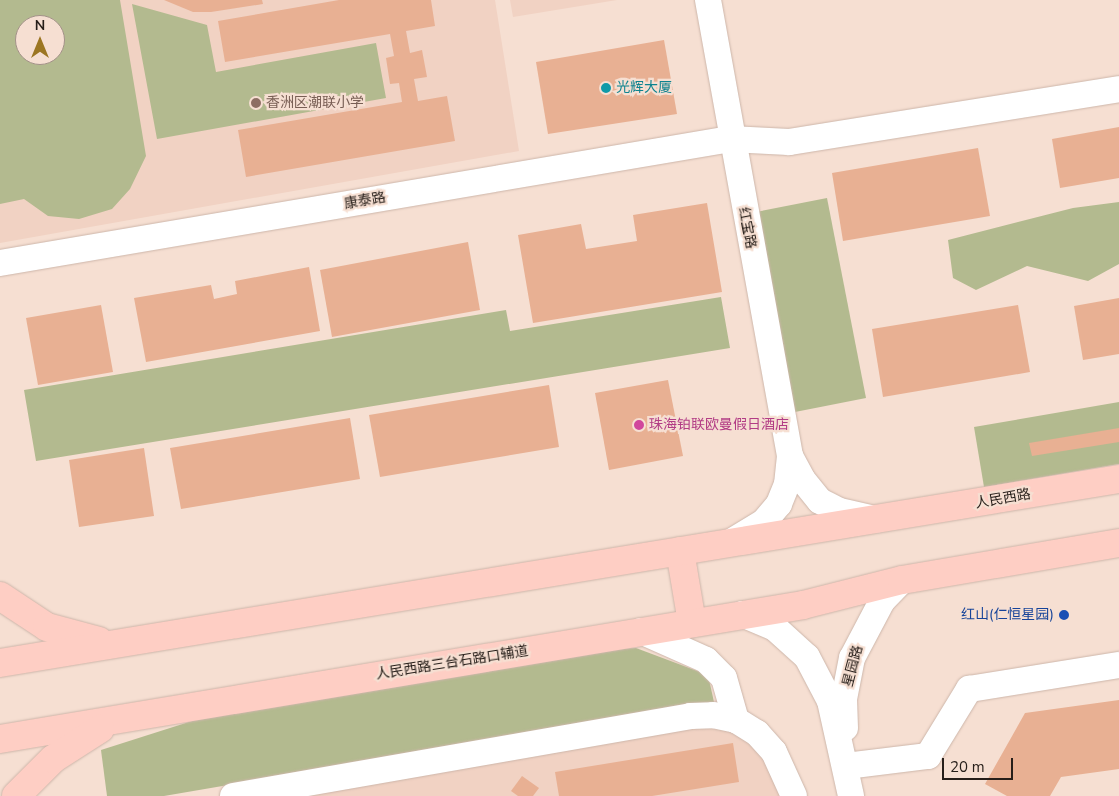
<!DOCTYPE html>
<html>
<head>
<meta charset="utf-8">
<style>
  body { margin:0 }
  #map { position:relative; width:1119px; height:796px; overflow:hidden; background:#f6dfd2; font-family:"Nunito Sans","Noto Sans SC",sans-serif }
  div>[style] { position:absolute }
  [style*='--x'] { left:calc(var(--x)*1px); top:calc(var(--y)*1px); width:calc(var(--w)*1px); rotate:calc(var(--a)*1deg) }
  .built>* { inset:0; background:#f1d2c3 }
  .green>* { inset:0; background:#b3ba8f }
  .building>* { inset:0; background:#e8b093 }
  .roads { filter:drop-shadow(0 0 1px #cdb6aa) drop-shadow(0 0 1px #cdb6aa) }
  .minor>* { height:26px; margin:-13px; padding:0 13px; transform-origin:13px; border-radius:13px; background:#fff }
  .major>* { height:28px; margin:-14px; padding:0 14px; transform-origin:14px; border-radius:14px; background:#fecec4 }
  .dots>* { width:14px; height:14px; translate:-50% -50%; box-sizing:border-box; border:2px solid #f6dfd2; border-radius:50% }
  span { translate:-50% -50%; white-space:nowrap; text-align:center; line-height:1.15; -webkit-text-stroke:4.5px #f6dfd2; paint-order:stroke }
  .culture-label { font-size:14px; color:#0d838f }
  .left { translate:0 -50%; text-align:left }
  .education-label { font-size:14px; color:#785e54 }
  .street-label { font-size:14px; color:#261e19 }
  .hotel-label { font-size:14px; color:#b23c85 }
  .transit-label { font-size:14px; color:#164399 }
  .right { translate:-100% -50%; text-align:right }
  .north { position:absolute; left:15px; top:15px; width:50px; height:50px; box-sizing:border-box; background:#f6dfd2; border:1px solid #a39288; border-radius:50%; rotate:0deg; font-size:14px; font-weight:700; line-height:20px; text-align:center; color:#261e19 }
  .north::after { content:''; display:block; margin:auto; width:18px; height:22px; background:#9c7622; clip-path:polygon(50% 0,100% 100%,50% 72%,0 100%) }
  .scale { position:absolute; left:942px; top:758px; width:71px; height:22px; box-sizing:border-box; border:2px solid #261e19; border-top:0; padding-left:6px; font-size:15px; line-height:18px; white-space:nowrap; color:#261e19; -webkit-text-stroke:4px #f6dfd2; paint-order:stroke }
</style>
</head>
<body>
<div id="map">
  <div class="built">
    <div style="clip-path:polygon(evenodd,0 0,495px 0,519px 151px,0 243px,0 0,25px 25px,55px 25px,55px 55px,25px 55px,25px 25px)"></div>
    <div style="clip-path:polygon(510px 0,617px 0,513px 17px)"></div>
    <div style="clip-path:polygon(697px 727px,723px 728px,743px 735px,767px 762px,784px 796px,303px 796px)"></div>
  </div>
  <div class="green">
    <div style="clip-path:polygon(evenodd,0 0,120px 0,146px 156px,130px 189px,112px 209px,79px 219px,48px 216px,24px 199px,0 204px,0 0,25px 25px,55px 25px,55px 55px,25px 55px,25px 25px)"></div>
    <div style="clip-path:polygon(132px 4px,207px 25px,216px 72px,376px 43px,386px 98px,157px 139px)"></div>
    <div style="clip-path:polygon(827px 198px,866px 398px,795px 412px,756px 212px)"></div>
    <div style="clip-path:polygon(1119px 202px,1119px 264px,1088px 281px,1027px 266px,976px 290px,953px 278px,948px 240px,1073px 208px)"></div>
    <div style="clip-path:polygon(721px 297px,730px 348px,36px 461px,24px 390px,506px 310px,510px 331px)"></div>
    <div style="clip-path:polygon(1119px 402px,1119px 464px,984px 487px,974px 427px)"></div>
    <div style="clip-path:polygon(636px 648px,708px 675px,714px 702px,164px 796px,107px 796px,101px 750px,217px 713px,595px 650px)"></div>
  </div>
  <div class="building">
    <div style="clip-path:polygon(164px 0,262px 0,263px 4px,211px 12px,193px 12px)"></div>
    <div style="clip-path:polygon(339px 0,431px 0,435px 26px,406px 31px,410px 53px,422px 50px,427px 77px,414px 79px,418px 101px,447px 96px,455px 141px,246px 177px,238px 130px,402px 102px,399px 83px,390px 84px,386px 58px,394px 56px,390px 34px,225px 62px,218px 21px)"></div>
    <div style="clip-path:polygon(664px 40px,677px 114px,548px 134px,536px 62px)"></div>
    <div style="clip-path:polygon(1119px 127px,1119px 178px,1060px 188px,1052px 139px)"></div>
    <div style="clip-path:polygon(978px 148px,990px 216px,843px 241px,832px 173px)"></div>
    <div style="clip-path:polygon(707px 203px,722px 292px,533px 323px,518px 235px,581px 224px,586px 249px,637px 241px,633px 215px)"></div>
    <div style="clip-path:polygon(468px 242px,480px 310px,332px 337px,320px 270px)"></div>
    <div style="clip-path:polygon(309px 267px,320px 331px,146px 362px,134px 298px,211px 285px,214px 299px,237px 294px,235px 281px)"></div>
    <div style="clip-path:polygon(1119px 298px,1119px 354px,1083px 360px,1074px 306px)"></div>
    <div style="clip-path:polygon(101px 305px,113px 372px,38px 385px,26px 318px)"></div>
    <div style="clip-path:polygon(1018px 305px,1030px 372px,883px 397px,872px 329px)"></div>
    <div style="clip-path:polygon(668px 380px,683px 456px,609px 470px,595px 393px)"></div>
    <div style="clip-path:polygon(549px 385px,559px 447px,380px 477px,369px 415px)"></div>
    <div style="clip-path:polygon(350px 418px,360px 479px,181px 509px,170px 448px)"></div>
    <div style="clip-path:polygon(1119px 428px,1119px 442px,1032px 456px,1029px 443px)"></div>
    <div style="clip-path:polygon(144px 448px,154px 516px,79px 527px,69px 460px)"></div>
    <div style="clip-path:polygon(1119px 700px,1119px 769px,1061px 777px,1050px 796px,1007px 796px,985px 784px,1025px 713px)"></div>
    <div style="clip-path:polygon(733px 743px,739px 782px,652px 796px,559px 796px,555px 772px)"></div>
    <div style="clip-path:polygon(522px 776px,539px 788px,533px 796px,518px 796px,511px 791px)"></div>
  </div>
  <div class="roads">
    <div class="minor">
      <div style="--x:708;--y:0;--w:463;--a:79.8"></div>
      <div style="--x:790;--y:456;--w:28;--a:96"></div>
      <div style="--x:787;--y:484;--w:22;--a:112"></div>
      <div style="--x:779;--y:504;--w:23;--a:130"></div>
      <div style="--x:764;--y:522;--w:37;--a:149"></div>
      <div style="--x:0;--y:263;--w:740;--a:-9.64"></div>
      <div style="--x:730;--y:139;--w:59;--a:2.9"></div>
      <div style="--x:789;--y:142;--w:334;--a:-9.1"></div>
      <div style="--x:790;--y:456;--w:26;--a:62"></div>
      <div style="--x:802;--y:479;--w:28;--a:51"></div>
      <div style="--x:820;--y:501;--w:22;--a:27"></div>
      <div style="--x:840;--y:511;--w:37;--a:13"></div>
      <div style="--x:742;--y:614;--w:36;--a:23"></div>
      <div style="--x:775;--y:628;--w:43;--a:42.2"></div>
      <div style="--x:807;--y:657;--w:50;--a:62.4"></div>
      <div style="--x:830;--y:701;--w:97;--a:77.5"></div>
      <div style="--x:641;--y:631;--w:71;--a:24"></div>
      <div style="--x:706;--y:660;--w:25;--a:45"></div>
      <div style="--x:724;--y:678;--w:44;--a:74.1"></div>
      <div style="--x:845;--y:728;--w:29;--a:-92"></div>
      <div style="--x:844;--y:699;--w:42;--a:-79"></div>
      <div style="--x:852;--y:658;--w:64;--a:-62.2"></div>
      <div style="--x:882;--y:601;--w:29;--a:-46"></div>
      <div style="--x:846;--y:766;--w:83;--a:-7"></div>
      <div style="--x:928;--y:756;--w:79;--a:-58.5"></div>
      <div style="--x:969;--y:689;--w:152;--a:-9.1"></div>
      <div style="--x:233;--y:796;--w:464;--a:-9.9"></div>
      <div style="--x:690;--y:716;--w:23;--a:-2"></div>
      <div style="--x:713;--y:715;--w:24;--a:12"></div>
      <div style="--x:736;--y:720;--w:25;--a:32"></div>
      <div style="--x:757;--y:733;--w:25;--a:48"></div>
      <div style="--x:774;--y:752;--w:48;--a:65.6"></div>
    </div>
    <div class="major">
      <div style="--x:680;--y:551;--w:73;--a:80.5"></div>
      <div style="--x:0;--y:596;--w:56;--a:33.4"></div>
      <div style="--x:47;--y:627;--w:54;--a:15.1"></div>
      <div style="--x:0;--y:663;--w:1134;--a:-9.34"></div>
      <div style="--x:0;--y:739;--w:814;--a:-9.47"></div>
      <div style="--x:803;--y:605;--w:102;--a:-14.2"></div>
      <div style="--x:902;--y:580;--w:220;--a:-9.7"></div>
      <div style="--x:16;--y:796;--w:52;--a:-45"></div>
      <div style="--x:53;--y:759;--w:56;--a:-32.6"></div>
    </div>
  </div>
  <div class="dots">
    <div style="left:606px;top:88px;background:#0f9aa8"></div>
    <div style="left:256px;top:103px;background:#8d6e63"></div>
    <div style="left:639px;top:425px;background:#d1479c"></div>
    <div style="left:1064px;top:615px;background:#1a4fb4"></div>
  </div>
  <div class="culture-label">
    <span class="left" style="left:616px;top:88px">光辉大厦</span>
  </div>
  <div class="education-label">
    <span class="left" style="left:266px;top:103px">香洲区潮联小学</span>
  </div>
  <div class="street-label">
    <span style="left:365px;top:201px;rotate:-10deg">康泰路</span>
    <span style="left:747px;top:228px;rotate:79deg">红宝路</span>
    <span style="left:1003px;top:499px;rotate:-10deg">人民西路</span>
    <span style="left:452px;top:663px;rotate:-9deg">人民西路三台石路口辅道</span>
    <span style="left:853px;top:666px;rotate:-75deg">星园路</span>
  </div>
  <div class="hotel-label">
    <span class="left" style="left:649px;top:425px">珠海铂联欧曼假日酒店</span>
  </div>
  <div class="transit-label">
    <span class="right" style="left:1054px;top:615px">红山(仁恒星园)</span>
  </div>
  <div class="north">N</div>
  <div class="scale">20 m</div>
</div>
</body>
</html>
